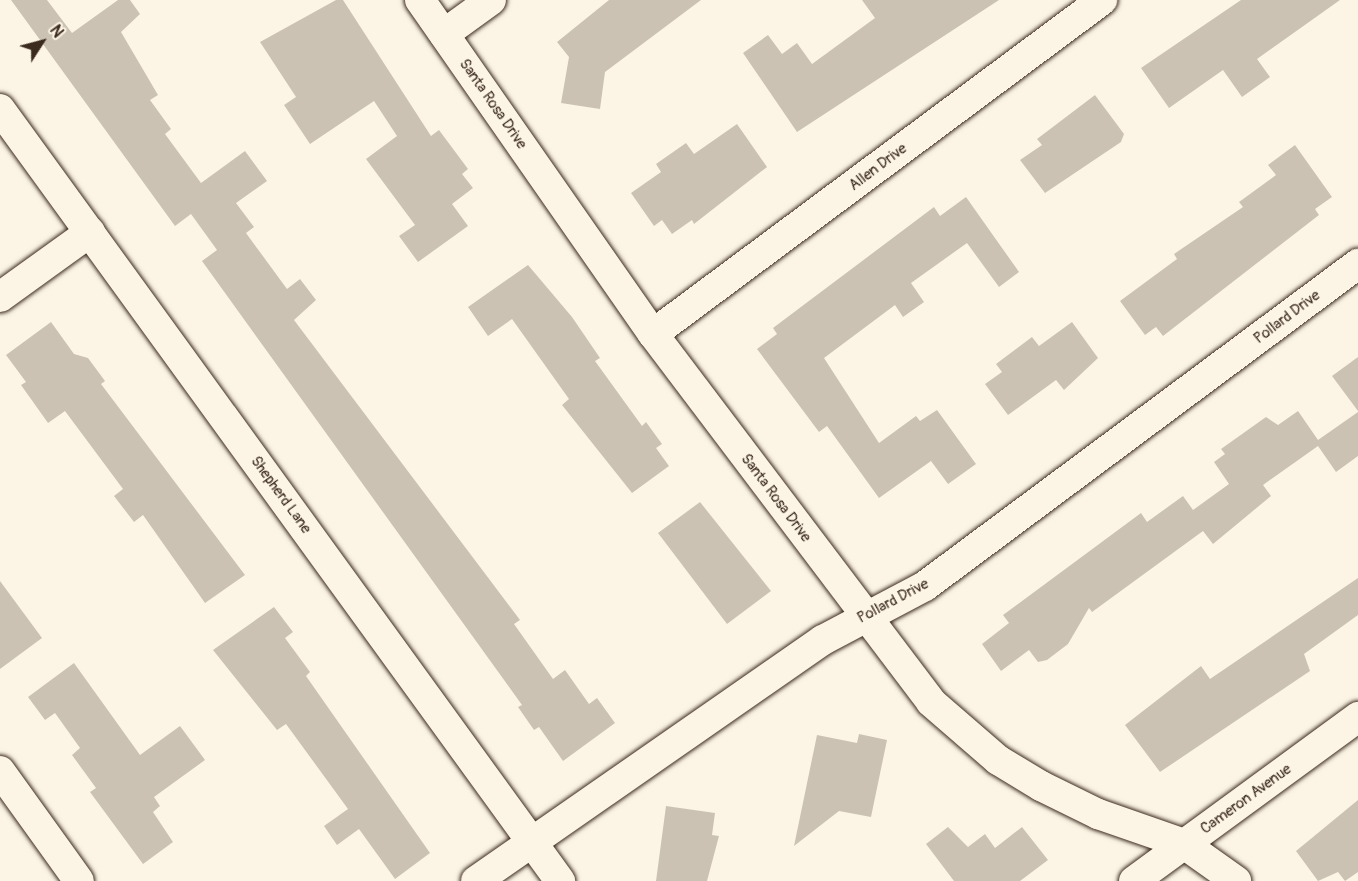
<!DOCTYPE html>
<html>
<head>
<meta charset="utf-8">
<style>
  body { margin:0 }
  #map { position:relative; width:1358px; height:881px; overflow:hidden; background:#fcf5e5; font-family:Pangolin,sans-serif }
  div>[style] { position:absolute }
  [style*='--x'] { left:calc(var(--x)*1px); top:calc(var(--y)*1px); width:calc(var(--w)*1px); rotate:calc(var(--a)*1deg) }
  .building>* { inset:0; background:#ccc2b3 }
  .roads { filter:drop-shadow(0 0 2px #3b2a1e) drop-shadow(0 0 2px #3b2a1e) }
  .minor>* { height:30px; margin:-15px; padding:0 15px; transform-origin:15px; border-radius:15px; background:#fcf5e5 }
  span { translate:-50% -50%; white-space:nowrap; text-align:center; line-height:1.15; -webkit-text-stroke:5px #fcf5e5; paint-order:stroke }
  .street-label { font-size:15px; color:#3b2a1e }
  .north { position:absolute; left:12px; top:12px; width:60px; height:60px; -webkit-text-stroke:4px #fcf5e5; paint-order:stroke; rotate:54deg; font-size:16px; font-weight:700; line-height:24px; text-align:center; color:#3b2a1e }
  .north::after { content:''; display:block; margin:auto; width:21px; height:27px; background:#3b2a1e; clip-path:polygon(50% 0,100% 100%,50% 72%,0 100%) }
</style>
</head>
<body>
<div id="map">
  <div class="building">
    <div style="clip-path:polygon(11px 0,47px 0,72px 33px,118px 0,130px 0,140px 14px,121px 32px,158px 95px,150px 100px,171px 129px,165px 134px,201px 183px,245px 151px,267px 181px,236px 203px,254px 227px,246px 233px,287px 289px,300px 279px,316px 300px,294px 320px,520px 620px,514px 624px,553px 679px,565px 670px,589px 704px,597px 698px,615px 723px,563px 761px,539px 727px,534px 730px,518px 707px,522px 705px,202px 261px,217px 250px,191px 214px,175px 226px)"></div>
    <div style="clip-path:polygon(336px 0,343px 0,431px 136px,439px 130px,468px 169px,462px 174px,473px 188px,452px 204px,468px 226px,418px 262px,399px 236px,415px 225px,366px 159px,397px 136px,374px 101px,310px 144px,284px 105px,296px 97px,260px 42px)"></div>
    <div style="clip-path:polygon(609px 0,701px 0,605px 72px,600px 109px,561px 103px,569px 57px,557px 42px)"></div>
    <div style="clip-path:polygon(862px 0,999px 0,797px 132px,743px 53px,768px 35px,782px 54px,797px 43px,812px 64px,875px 18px)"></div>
    <div style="clip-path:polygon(1241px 0,1340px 0,1257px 59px,1270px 77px,1242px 97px,1223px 70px,1169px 108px,1141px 68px)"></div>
    <div style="clip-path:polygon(1095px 95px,1124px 134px,1121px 142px,1045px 193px,1020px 160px,1042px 145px,1037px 139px)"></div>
    <div style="clip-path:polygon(737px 124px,767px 167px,694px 224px,692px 220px,672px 234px,662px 220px,654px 226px,631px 193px,661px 172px,656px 164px,686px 143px,694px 154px)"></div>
    <div style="clip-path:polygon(1295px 145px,1332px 197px,1315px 209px,1319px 215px,1163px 336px,1156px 327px,1145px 335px,1120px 301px,1177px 259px,1174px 254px,1243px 207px,1239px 202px,1276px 175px,1268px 165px)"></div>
    <div style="clip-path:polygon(966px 197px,1019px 272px,999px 287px,967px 243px,911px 283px,924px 302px,903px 317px,895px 305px,824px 358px,879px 443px,916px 416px,920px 421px,937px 410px,976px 464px,948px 484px,931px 461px,879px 498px,827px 426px,819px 432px,757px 349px,777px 334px,773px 328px,934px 207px,940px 216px)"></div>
    <div style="clip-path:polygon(528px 265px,572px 317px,600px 358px,595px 361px,642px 426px,646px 422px,662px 444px,656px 448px,669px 466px,632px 493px,562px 405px,569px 399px,512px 319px,488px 336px,468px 307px)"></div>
    <div style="clip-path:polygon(51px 322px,74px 354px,88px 358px,105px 381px,101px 384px,245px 575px,205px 603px,143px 515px,134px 522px,114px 496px,123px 489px,65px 411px,48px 423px,21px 385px,26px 382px,6px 355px)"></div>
    <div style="clip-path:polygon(1072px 322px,1098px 358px,1064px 390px,1056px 380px,1008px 415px,985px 384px,1002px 372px,996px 364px,1032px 337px,1039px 346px)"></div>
    <div style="clip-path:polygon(1358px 357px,1358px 411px,1332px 376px)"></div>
    <div style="clip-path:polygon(1298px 411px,1318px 440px,1358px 412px,1358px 456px,1336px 472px,1318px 446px,1263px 485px,1271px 496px,1213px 544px,1203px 531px,1092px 612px,1089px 608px,1068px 644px,1047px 660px,1038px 662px,1029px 650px,1001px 671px,982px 644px,1009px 623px,1003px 615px,1141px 513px,1147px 522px,1183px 496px,1193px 510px,1229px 484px,1214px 462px,1225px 454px,1221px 449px,1266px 417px,1278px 425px)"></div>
    <div style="clip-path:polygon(700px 502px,771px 591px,727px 624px,658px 533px)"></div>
    <div style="clip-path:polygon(1358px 578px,1358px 615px,1304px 654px,1310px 671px,1160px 772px,1125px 725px,1201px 666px,1210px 679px)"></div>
    <div style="clip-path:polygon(0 581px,42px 638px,0 669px)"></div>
    <div style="clip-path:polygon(274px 607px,293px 632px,285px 638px,310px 672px,306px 676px,430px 853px,395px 879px,359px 829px,337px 845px,324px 826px,348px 809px,286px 724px,277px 730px,213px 650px)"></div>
    <div style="clip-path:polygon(74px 663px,140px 755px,180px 726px,205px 760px,154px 797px,160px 806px,153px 812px,173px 842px,143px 864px,90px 792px,96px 788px,72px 755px,80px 748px,55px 713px,45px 720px,28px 697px)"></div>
    <div style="clip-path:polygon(859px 734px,887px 740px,871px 817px,839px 811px,794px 846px,817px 735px,857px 743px)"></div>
    <div style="clip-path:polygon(1358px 800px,1358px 872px,1345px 881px,1338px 872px,1318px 881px,1296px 851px)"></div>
    <div style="clip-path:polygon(666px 806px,715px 813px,712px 835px,719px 836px,707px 881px,656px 881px)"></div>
    <div style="clip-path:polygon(948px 827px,968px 847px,985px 834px,995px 848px,1022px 827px,1048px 860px,1020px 881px,954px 881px,926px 844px)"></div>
  </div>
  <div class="roads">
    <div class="minor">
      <div style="--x:420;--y:0;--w:407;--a:55.1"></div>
      <div style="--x:653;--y:334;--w:461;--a:52.9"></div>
      <div style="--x:931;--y:702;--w:89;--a:40.9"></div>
      <div style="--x:998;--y:760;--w:50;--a:31.2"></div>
      <div style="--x:1041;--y:786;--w:64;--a:26.2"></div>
      <div style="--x:1098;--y:814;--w:91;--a:19.2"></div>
      <div style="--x:1184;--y:844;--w:64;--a:35.4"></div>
      <div style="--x:444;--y:34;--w:58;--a:-35.9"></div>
      <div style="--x:0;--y:109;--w:954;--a:54.04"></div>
      <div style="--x:0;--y:297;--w:111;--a:-35.8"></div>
      <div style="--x:653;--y:334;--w:560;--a:-36.64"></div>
      <div style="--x:0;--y:771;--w:135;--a:54.3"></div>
      <div style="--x:476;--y:881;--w:422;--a:-34.8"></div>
      <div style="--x:823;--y:640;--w:115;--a:-27.9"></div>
      <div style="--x:925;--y:586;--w:540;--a:-36.64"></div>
      <div style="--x:1134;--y:881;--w:278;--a:-36.2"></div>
    </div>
  </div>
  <div class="street-label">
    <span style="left:493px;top:104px;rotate:55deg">Santa Rosa Drive</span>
    <span style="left:878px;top:167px;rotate:-37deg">Allen Drive</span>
    <span style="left:1287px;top:317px;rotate:-37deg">Pollard Drive</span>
    <span style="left:281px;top:495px;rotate:54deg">Shepherd Lane</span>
    <span style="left:776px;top:498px;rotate:53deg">Santa Rosa Drive</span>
    <span style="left:893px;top:601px;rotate:-28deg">Pollard Drive</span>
    <span style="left:1246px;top:799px;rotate:-36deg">Cameron Avenue</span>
  </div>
  <div class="north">N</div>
</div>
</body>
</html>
